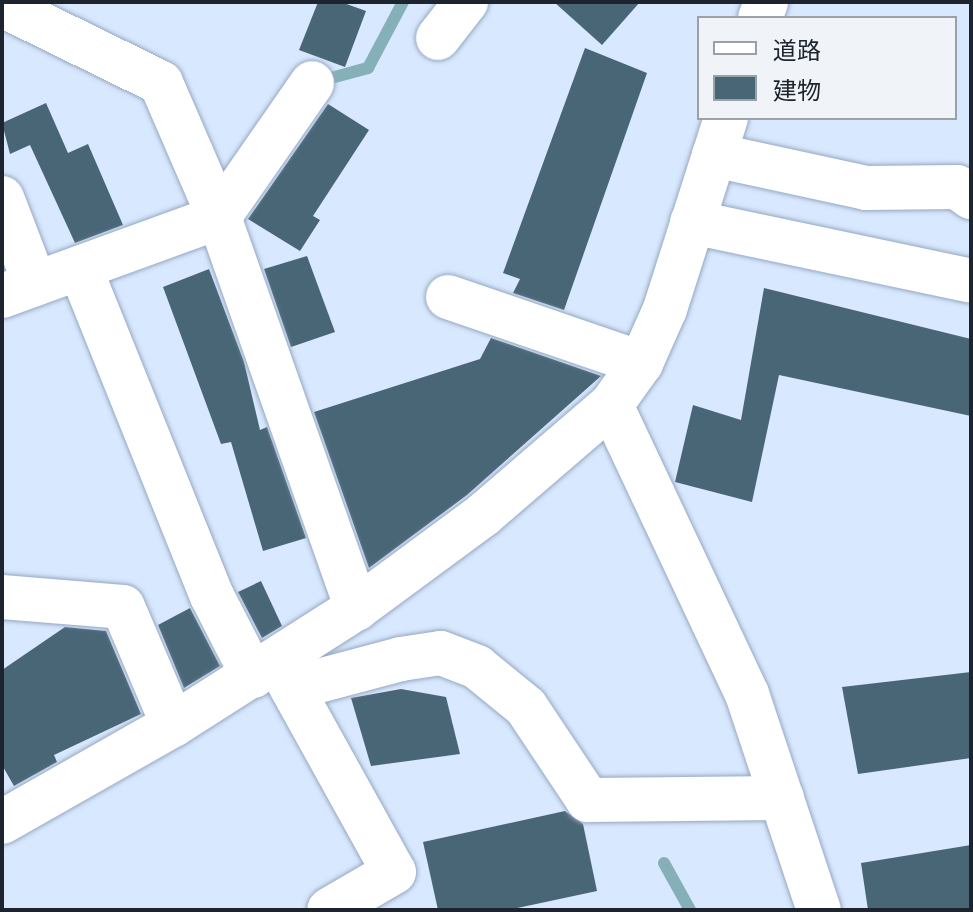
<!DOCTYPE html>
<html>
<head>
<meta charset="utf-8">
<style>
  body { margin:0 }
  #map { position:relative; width:973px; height:912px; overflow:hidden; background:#d8e8fe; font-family:"Sofia Sans Condensed","Noto Sans JP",sans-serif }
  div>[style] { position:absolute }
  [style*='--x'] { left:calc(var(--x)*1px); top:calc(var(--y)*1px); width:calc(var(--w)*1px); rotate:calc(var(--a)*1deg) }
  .stream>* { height:12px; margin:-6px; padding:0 6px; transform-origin:6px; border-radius:6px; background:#86b0b7 }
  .building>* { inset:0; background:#496677 }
  .roads { filter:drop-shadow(0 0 2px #95a8c3) drop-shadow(0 0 2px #95a8c3) }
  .minor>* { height:44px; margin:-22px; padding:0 22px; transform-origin:22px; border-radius:22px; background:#fff }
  span { translate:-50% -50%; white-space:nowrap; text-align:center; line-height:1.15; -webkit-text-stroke:8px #f0f4f9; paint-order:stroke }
  .frame { position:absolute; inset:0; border:4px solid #1d242e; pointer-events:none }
  .legend { position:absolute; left:697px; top:16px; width:260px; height:104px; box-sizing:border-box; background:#f0f4f9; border:2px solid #9ca1a8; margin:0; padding:10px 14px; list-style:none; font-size:24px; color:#1d242e }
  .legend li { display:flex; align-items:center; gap:16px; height:40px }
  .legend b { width:40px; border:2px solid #9ca1a8 }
</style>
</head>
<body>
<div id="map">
  <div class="stream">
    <div style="--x:320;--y:81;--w:50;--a:-15.2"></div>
    <div style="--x:368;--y:68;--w:75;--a:-62.1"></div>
    <div style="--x:664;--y:863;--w:54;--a:61"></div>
  </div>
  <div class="building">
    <div style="clip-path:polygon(318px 2px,341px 2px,366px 11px,345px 67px,299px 50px)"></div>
    <div style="clip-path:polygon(554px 2px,640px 2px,602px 45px)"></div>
    <div style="clip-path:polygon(585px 48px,647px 73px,564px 310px,513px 293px,520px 279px,503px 273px)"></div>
    <div style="clip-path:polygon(46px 103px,68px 153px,88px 144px,123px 225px,75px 243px,30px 145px,10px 154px,2px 123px)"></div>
    <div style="clip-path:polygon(328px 104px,369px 130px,313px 216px,320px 220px,300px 251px,248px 219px)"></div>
    <div style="clip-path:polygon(307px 256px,335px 332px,291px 347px,264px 269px)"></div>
    <div style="clip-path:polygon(209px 269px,244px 362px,260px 430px,267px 427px,306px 538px,263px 551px,231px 442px,221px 444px,163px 287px)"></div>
    <div style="clip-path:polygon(764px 288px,971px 339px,971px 416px,779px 375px,752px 502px,675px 482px,693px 405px,741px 420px)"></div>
    <div style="clip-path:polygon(491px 338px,601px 376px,467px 495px,369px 568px,314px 412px,480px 359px)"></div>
    <div style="clip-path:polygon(261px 581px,282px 626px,262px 638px,238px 592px)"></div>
    <div style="clip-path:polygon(190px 608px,220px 666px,184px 688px,158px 625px)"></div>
    <div style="clip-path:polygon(65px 627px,106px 631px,141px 714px,54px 755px,57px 762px,14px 786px,2px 765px,2px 670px)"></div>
    <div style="clip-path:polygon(971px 672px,971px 758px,858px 774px,842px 687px)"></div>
    <div style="clip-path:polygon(401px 689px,446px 697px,460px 754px,371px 766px,351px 698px)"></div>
    <div style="clip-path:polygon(565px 811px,583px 824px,597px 891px,508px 910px,438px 910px,423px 842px)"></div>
    <div style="clip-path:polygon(971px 845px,971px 910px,868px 910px,861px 863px)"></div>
  </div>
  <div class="roads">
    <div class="minor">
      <div style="--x:2;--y:5;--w:177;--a:26.1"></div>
      <div style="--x:161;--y:83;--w:146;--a:66.6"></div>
      <div style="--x:219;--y:217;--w:415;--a:70.6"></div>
      <div style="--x:760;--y:18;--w:17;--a:-69"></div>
      <div style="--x:438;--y:38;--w:46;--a:-52.1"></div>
      <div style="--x:714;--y:155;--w:156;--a:12.2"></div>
      <div style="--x:866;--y:188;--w:91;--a:-0.6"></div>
      <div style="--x:957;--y:187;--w:17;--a:36"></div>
      <div style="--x:2;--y:198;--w:92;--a:69"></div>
      <div style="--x:692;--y:222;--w:285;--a:11.9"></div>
      <div style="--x:80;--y:268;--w:354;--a:68.1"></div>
      <div style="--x:212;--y:596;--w:90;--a:62.9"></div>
      <div style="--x:2;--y:296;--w:231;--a:-20"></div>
      <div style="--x:219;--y:217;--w:163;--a:-55.2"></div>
      <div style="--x:448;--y:297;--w:204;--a:18.9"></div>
      <div style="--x:611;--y:405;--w:319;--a:64.8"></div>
      <div style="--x:747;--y:694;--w:228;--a:71.6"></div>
      <div style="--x:2;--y:597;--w:121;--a:4.7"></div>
      <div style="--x:123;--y:607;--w:128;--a:67"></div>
      <div style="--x:278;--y:663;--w:239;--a:61"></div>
      <div style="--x:394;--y:872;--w:75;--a:149.7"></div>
      <div style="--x:292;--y:688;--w:113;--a:-14.9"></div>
      <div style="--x:401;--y:659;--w:40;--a:-8.5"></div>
      <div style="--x:441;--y:653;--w:39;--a:21"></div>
      <div style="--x:477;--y:667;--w:63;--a:39.2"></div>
      <div style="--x:526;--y:707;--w:112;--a:56.3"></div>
      <div style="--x:588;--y:800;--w:194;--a:-0.6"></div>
      <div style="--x:2;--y:822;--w:197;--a:-29.6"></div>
      <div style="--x:173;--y:725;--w:218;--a:-32.5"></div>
      <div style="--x:357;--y:608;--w:157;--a:-36.4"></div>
      <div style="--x:483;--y:515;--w:169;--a:-40.7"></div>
      <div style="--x:611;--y:405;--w:52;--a:-54.5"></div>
      <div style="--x:641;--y:363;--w:59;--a:-66"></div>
      <div style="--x:665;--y:309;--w:201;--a:-72.3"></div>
    </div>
  </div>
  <div class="frame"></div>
  <ul class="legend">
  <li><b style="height:10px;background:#fff"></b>道路</li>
  <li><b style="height:22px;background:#496677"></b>建物</li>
  </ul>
</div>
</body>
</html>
